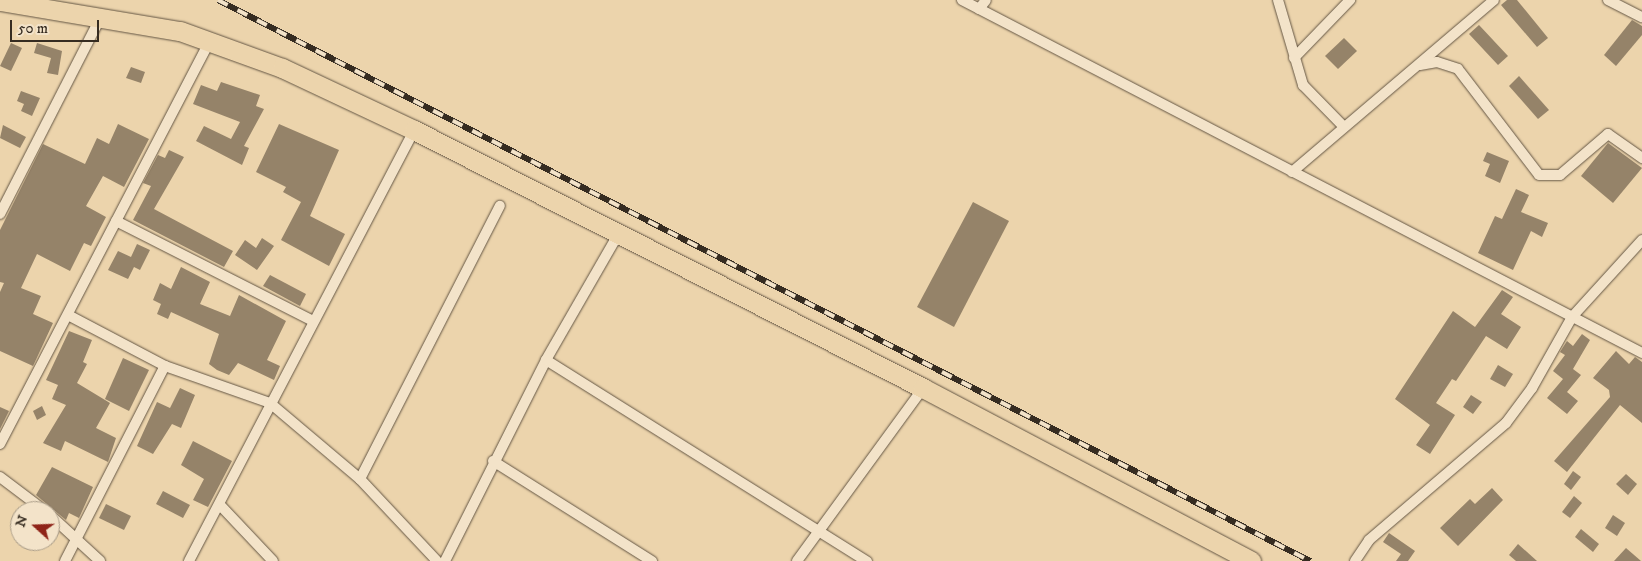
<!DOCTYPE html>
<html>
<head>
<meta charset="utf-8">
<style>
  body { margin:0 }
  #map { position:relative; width:1642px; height:561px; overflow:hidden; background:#ecd4ac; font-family:"IM FELL DW Pica",serif }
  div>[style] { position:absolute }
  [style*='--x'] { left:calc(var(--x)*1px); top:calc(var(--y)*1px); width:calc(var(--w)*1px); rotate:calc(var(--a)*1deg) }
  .building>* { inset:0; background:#958369 }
  .roads { filter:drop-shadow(0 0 1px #645644) drop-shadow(0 0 1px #645644) }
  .street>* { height:10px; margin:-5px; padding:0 5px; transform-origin:5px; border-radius:5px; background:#f3e3c9 }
  .highway>* { height:19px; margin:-9.5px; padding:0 9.5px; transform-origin:9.5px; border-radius:9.5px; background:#ecd4ac }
  .rail>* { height:5.5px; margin-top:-2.75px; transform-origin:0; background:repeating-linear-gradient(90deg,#f3e3c9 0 11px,#362c21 0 22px); box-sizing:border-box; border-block:1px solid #362c21 }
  span { translate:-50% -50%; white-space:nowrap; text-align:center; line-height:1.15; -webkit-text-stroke:4px #f3e3c9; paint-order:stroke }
  .north { position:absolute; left:10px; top:501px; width:50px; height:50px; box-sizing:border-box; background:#f3e3c9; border:1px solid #a79a86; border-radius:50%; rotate:290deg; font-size:14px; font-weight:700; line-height:20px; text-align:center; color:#362c21 }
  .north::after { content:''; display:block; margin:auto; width:18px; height:22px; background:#8f2418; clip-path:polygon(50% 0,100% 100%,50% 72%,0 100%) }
  .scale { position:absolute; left:10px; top:20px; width:89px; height:22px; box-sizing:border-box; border:2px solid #362c21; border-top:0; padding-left:6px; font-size:15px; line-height:18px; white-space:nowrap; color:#362c21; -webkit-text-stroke:4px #f3e3c9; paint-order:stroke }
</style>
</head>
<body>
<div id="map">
  <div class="building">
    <div style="clip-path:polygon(1507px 0,1517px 0,1548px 38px,1537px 47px,1501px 5px)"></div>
    <div style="clip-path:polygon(1632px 20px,1642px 26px,1642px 35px,1616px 66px,1604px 55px)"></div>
    <div style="clip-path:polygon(1479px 25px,1508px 56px,1498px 65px,1469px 34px)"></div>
    <div style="clip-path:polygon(1344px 38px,1357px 51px,1338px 69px,1325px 56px)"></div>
    <div style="clip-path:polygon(11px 43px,22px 48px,11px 71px,0 66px)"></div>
    <div style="clip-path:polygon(37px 43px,62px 51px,58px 75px,47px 73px,51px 58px,34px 53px)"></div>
    <div style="clip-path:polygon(131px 67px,145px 72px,141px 83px,126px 78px)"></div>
    <div style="clip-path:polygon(1519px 76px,1549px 110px,1538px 119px,1509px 86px)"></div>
    <div style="clip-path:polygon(221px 82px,260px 95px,256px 106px,264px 109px,244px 146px,249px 148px,242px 165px,196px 141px,204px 126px,231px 139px,240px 122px,193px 104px,201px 85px,217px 91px)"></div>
    <div style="clip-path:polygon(21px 91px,40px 98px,32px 116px,21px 111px,24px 104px,17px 101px)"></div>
    <div style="clip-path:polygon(118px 124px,149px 139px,124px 187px,103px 176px,86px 206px,106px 217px,91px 246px,84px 243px,70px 271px,37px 254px,21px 288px,41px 296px,33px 314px,53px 323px,33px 366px,0 351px,0 292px,4px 283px,0 282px,0 230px,43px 144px,85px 164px,97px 138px,109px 144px)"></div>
    <div style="clip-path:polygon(279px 124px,339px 150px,310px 216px,345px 234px,329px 266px,281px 240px,301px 202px,283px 192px,286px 187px,256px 172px)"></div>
    <div style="clip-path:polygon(3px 125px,26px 137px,20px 148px,0 138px)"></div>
    <div style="clip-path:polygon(1608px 143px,1642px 168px,1613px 203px,1581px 176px)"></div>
    <div style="clip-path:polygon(169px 150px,184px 157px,154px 209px,233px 251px,224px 267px,133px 220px,151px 186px,143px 183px,158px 155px,165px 158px)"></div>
    <div style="clip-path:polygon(1487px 152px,1509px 161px,1500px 183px,1485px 176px,1490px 164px,1483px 161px)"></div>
    <div style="clip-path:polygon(1516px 189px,1529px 195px,1521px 212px,1548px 223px,1542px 237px,1531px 231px,1513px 270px,1478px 253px,1495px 216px,1502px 219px)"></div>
    <div style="clip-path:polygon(973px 202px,1009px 221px,954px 327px,917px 307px)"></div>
    <div style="clip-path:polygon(262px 238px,274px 246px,257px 270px,235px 255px,245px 240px,256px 248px)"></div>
    <div style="clip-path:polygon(137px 244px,150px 250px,140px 270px,134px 267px,128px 279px,108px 270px,118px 251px,131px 257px)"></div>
    <div style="clip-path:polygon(181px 267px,210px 282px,200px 304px,230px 316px,239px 295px,286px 321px,267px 360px,280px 366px,274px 380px,238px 363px,229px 375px,217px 370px,209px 364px,219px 334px,171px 312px,168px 319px,157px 314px,161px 304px,153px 300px,160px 283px,171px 289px)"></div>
    <div style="clip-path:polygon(270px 275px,306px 294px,300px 306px,263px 286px)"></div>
    <div style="clip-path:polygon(1502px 290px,1513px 297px,1501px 314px,1521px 327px,1507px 349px,1486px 336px,1456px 381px,1452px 379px,1436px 403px,1455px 415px,1430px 454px,1416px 445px,1430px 425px,1395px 399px,1453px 311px,1475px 327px)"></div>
    <div style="clip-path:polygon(69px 331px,92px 340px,83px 362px,87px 364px,77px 383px,110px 403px,96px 428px,116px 438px,108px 462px,65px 441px,61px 451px,43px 443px,66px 405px,52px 399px,58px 385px,46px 380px)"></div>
    <div style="clip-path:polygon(1582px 334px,1590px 340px,1573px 369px,1581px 375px,1567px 392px,1578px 401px,1567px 414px,1547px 398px,1563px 379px,1553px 371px,1565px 355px,1560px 352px,1567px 341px,1573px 346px)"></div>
    <div style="clip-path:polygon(1616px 351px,1629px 364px,1635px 357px,1642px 362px,1642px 423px,1620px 405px,1567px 472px,1554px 461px,1610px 397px,1609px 390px,1593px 378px)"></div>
    <div style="clip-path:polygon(123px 358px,149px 370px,129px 411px,105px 399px)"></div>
    <div style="clip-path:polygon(1498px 365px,1513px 374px,1505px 387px,1490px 379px)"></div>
    <div style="clip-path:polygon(180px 388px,195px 395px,181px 428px,172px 424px,153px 454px,137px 446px,157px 402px,170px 408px)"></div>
    <div style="clip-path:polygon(1471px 395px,1482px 402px,1473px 414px,1463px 407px)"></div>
    <div style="clip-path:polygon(42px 406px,46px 415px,37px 420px,33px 411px)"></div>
    <div style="clip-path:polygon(0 407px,9px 411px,0 429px)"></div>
    <div style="clip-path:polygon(193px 441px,232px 461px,208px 507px,193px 500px,204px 479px,181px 465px)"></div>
    <div style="clip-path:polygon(52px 467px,93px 487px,79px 518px,69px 513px,66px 520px,36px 495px)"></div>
    <div style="clip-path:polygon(1573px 471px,1581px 477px,1571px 490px,1564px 484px)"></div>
    <div style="clip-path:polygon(1626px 474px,1637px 484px,1628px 495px,1616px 484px)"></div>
    <div style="clip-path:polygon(1492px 488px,1503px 500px,1458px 546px,1440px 528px,1470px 499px,1475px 504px)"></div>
    <div style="clip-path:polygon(163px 491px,190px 505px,183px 518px,156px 504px)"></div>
    <div style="clip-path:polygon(1574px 496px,1582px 503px,1570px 518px,1562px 512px)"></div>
    <div style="clip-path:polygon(106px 504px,131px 516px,124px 530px,99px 518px)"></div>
    <div style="clip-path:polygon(1613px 515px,1625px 523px,1617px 536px,1605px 528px)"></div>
    <div style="clip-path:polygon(1581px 529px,1599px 544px,1593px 552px,1575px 537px)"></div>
    <div style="clip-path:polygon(1389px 533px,1415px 551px,1408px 561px,1396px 561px,1401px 554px,1383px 542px)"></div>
    <div style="clip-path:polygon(1518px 544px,1537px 561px,1516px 561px,1509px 555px)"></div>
    <div style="clip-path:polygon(1626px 548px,1641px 561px,1614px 561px)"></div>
  </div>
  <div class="roads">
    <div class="street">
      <div style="--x:962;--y:0;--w:766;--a:27.43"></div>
      <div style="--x:1278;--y:0;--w:89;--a:73.6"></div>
      <div style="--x:1303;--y:85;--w:57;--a:45.7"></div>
      <div style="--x:1608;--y:0;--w:38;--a:27"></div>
      <div style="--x:979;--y:9;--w:11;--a:-52"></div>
      <div style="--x:1294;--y:58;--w:81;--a:-46"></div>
      <div style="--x:1420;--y:65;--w:17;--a:-10"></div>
      <div style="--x:1437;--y:62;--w:22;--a:18"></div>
      <div style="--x:1458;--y:69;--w:133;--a:52.6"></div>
      <div style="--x:1539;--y:175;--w:21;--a:0"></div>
      <div style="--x:1560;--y:175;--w:63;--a:-40.5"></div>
      <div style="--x:1608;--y:134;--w:42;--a:35.2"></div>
      <div style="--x:1292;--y:172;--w:265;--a:-40.4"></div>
      <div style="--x:0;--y:214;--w:221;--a:-62.9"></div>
      <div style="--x:116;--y:221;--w:221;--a:26.9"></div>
      <div style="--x:68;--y:315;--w:110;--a:27.7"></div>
      <div style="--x:165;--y:366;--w:111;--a:19.4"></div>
      <div style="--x:270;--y:403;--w:118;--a:40.2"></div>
      <div style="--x:360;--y:479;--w:112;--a:46.8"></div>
      <div style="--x:546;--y:360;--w:379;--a:32.1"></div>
      <div style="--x:0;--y:444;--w:455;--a:-62.5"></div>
      <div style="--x:493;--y:461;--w:188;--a:32.2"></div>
      <div style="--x:0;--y:477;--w:56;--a:37.1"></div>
      <div style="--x:360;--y:479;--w:307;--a:-62.9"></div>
      <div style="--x:220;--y:505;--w:77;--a:46.6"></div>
      <div style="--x:50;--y:515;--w:68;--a:42.6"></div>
      <div style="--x:65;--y:561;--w:219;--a:-62.9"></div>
      <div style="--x:189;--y:561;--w:486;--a:-62.4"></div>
      <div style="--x:445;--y:561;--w:225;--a:-63.3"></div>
      <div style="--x:546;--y:360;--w:144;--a:-60.1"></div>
      <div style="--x:797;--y:561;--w:214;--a:-53.9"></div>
      <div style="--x:1355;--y:561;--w:25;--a:-56"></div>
      <div style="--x:1369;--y:540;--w:180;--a:-40.5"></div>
      <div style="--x:1506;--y:423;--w:44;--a:-53.4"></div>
      <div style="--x:1532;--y:388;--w:81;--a:-60.6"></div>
      <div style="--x:1572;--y:317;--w:104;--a:-47.7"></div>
    </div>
    <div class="highway">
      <div style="--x:0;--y:1;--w:182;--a:9.5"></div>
      <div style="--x:180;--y:31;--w:109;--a:19.9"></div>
      <div style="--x:282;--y:68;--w:146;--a:25.2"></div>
      <div style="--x:414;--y:130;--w:571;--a:26.88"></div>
      <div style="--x:923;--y:388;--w:371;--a:27.8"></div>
    </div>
  </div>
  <div class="rail">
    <div style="--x:218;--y:0;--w:1228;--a:27.19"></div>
  </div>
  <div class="north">N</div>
  <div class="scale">50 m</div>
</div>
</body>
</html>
